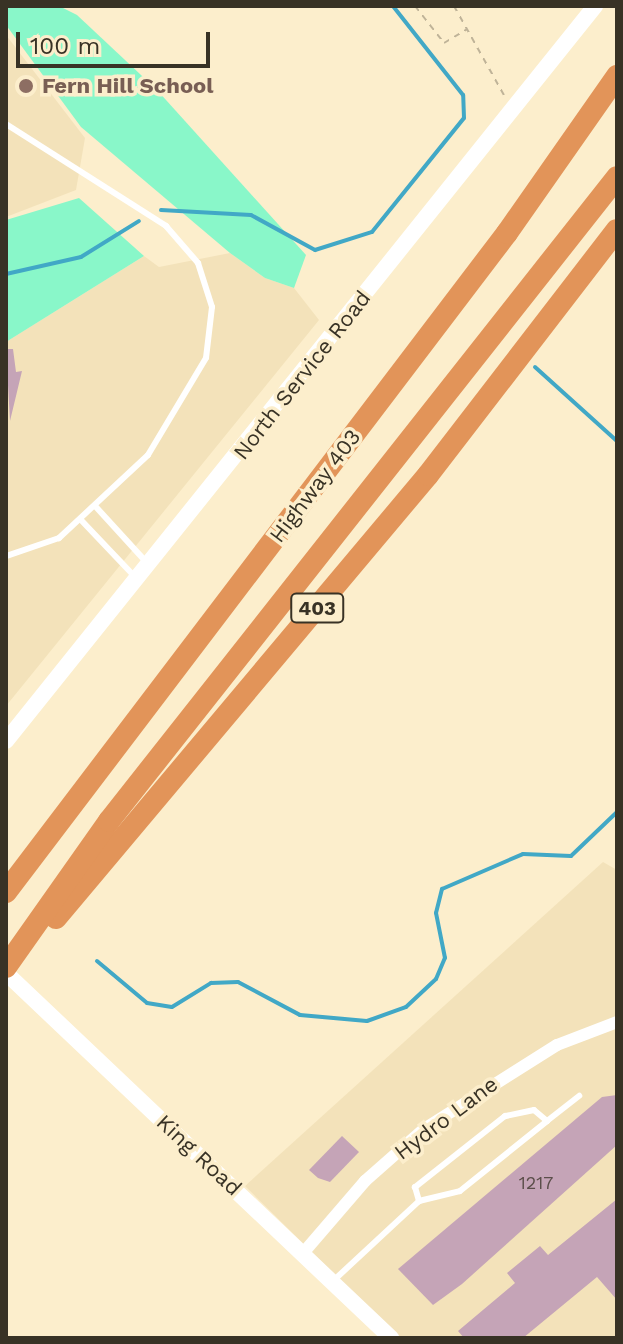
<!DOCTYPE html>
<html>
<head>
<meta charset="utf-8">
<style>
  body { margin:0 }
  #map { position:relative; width:623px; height:1344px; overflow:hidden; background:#fceecc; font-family:"Work Sans",sans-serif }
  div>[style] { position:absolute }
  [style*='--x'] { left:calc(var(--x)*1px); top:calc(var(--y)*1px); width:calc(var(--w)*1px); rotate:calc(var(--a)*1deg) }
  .built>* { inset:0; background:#f3e2ba }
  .green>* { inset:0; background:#89f7c9 }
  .stream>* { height:4px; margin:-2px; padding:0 2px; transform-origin:2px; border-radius:2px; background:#41a8c6 }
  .building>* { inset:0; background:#c5a4b7 }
  .path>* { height:2px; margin-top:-1px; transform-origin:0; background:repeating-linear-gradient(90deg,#bfb398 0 6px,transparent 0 12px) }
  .service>* { height:6px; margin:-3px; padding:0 3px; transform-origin:3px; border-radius:3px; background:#fff }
  .minor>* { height:12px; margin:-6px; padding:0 6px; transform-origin:6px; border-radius:6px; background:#fff }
  .tertiary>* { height:16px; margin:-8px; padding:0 8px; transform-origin:8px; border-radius:8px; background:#fff }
  .motorway>* { height:22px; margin:-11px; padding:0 11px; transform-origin:11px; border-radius:11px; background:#e29459 }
  .dots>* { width:22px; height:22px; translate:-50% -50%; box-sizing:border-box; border:4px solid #fceecc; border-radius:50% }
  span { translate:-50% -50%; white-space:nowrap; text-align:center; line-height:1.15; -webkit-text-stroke:7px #fceecc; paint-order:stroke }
  .number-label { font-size:18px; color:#5b4e4a }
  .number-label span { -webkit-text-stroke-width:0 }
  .shield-label span { padding:2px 6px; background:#fceecc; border:2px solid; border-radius:6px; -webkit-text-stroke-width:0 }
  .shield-label { font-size:20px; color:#383225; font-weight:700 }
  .education-label { font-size:22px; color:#785e54; font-weight:700 }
  .left { translate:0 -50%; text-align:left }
  .street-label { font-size:22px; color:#383225 }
  .frame { position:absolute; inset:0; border:8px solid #383225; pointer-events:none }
  .scale { position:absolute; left:16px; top:32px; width:194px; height:36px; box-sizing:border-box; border:4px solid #383225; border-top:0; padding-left:10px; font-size:24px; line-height:28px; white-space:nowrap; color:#383225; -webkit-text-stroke:6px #fceecc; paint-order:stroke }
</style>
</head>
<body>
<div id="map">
  <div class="built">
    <div style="clip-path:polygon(6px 35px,85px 138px,76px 190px,6px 217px)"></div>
    <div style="clip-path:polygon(230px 253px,265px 278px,294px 288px,319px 320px,6px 706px,6px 342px,144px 256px,159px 267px)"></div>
    <div style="clip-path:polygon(603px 862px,617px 870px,617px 1338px,399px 1338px,245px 1186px)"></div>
  </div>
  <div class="green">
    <div style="clip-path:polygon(6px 6px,59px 6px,77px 15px,157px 90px,306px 255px,294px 288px,265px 278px,230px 253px,81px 127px,6px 25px)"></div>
    <div style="clip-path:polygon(79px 198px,144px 256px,6px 342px,6px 220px)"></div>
  </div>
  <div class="stream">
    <div style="--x:161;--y:210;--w:90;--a:3.2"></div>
    <div style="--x:251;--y:215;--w:73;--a:28.7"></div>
    <div style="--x:315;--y:250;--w:60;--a:-17.5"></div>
    <div style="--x:372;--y:232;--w:146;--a:-51.1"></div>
    <div style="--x:464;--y:118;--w:23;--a:-92"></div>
    <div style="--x:463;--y:95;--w:113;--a:-128.2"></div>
    <div style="--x:6;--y:274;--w:77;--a:-12.8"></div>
    <div style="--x:81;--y:257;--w:68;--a:-31.8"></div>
    <div style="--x:535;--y:367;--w:110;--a:42.1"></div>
    <div style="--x:97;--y:961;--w:65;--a:40"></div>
    <div style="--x:147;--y:1003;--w:25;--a:9"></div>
    <div style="--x:172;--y:1007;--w:46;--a:-31.6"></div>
    <div style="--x:211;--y:983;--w:27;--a:-2"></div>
    <div style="--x:238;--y:982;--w:70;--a:28"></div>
    <div style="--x:300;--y:1015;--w:67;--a:5.1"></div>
    <div style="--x:367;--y:1021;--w:41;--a:-19.7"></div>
    <div style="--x:406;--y:1007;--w:41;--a:-43"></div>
    <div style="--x:436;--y:979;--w:23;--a:-67"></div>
    <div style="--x:445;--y:958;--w:46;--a:-101.3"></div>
    <div style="--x:436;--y:913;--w:25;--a:-76"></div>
    <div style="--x:442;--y:889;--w:88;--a:-23.4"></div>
    <div style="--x:523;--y:854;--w:48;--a:2.4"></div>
    <div style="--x:571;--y:856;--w:64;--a:-43.7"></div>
  </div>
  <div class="building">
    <div style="clip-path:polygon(6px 349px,13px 349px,16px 372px,22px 371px,10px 421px)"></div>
    <div style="clip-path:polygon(617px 1095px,617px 1145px,462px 1284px,433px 1305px,398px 1269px,602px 1097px)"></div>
    <div style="clip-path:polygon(342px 1136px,359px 1152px,330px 1182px,318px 1178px,309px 1170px)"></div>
    <div style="clip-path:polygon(617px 1199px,617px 1300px,597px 1277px,523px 1338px,464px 1338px,458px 1331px,515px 1283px,507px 1273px,540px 1246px,548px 1255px)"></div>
  </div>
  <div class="path">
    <div style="--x:415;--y:6;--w:47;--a:51.9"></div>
    <div style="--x:444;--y:43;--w:27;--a:-31"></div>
    <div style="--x:454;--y:6;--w:102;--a:60.7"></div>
  </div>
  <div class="service">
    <div style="--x:6;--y:124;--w:190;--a:32.5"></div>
    <div style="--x:166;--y:226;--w:49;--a:49.1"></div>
    <div style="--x:198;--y:263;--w:46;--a:72.3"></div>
    <div style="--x:212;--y:307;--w:51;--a:96.7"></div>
    <div style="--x:206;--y:358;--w:113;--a:120.9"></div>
    <div style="--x:148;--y:455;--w:122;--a:137"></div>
    <div style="--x:59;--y:538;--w:56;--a:161.2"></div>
    <div style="--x:96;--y:507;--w:77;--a:47.6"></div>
    <div style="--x:81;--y:520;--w:80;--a:46.5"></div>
    <div style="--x:547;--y:1121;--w:41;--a:-38"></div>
    <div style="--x:333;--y:1281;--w:117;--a:-42.9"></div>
    <div style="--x:419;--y:1201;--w:42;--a:-13.7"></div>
    <div style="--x:460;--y:1191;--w:112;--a:-38.8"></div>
    <div style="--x:547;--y:1121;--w:17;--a:-140"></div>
    <div style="--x:534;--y:1110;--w:30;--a:168"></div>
    <div style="--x:505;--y:1116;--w:115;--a:141.7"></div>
    <div style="--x:415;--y:1187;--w:15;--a:74"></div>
  </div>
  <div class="minor">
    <div style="--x:304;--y:1252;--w:94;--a:-49.3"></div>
    <div style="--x:365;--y:1181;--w:79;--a:-41.4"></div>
    <div style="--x:424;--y:1129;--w:157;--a:-32.3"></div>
    <div style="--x:557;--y:1045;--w:64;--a:-21"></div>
  </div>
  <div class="tertiary">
    <div style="--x:6;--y:741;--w:942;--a:-51.29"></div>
    <div style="--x:6;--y:973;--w:531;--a:43.47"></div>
  </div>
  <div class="motorway">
    <div style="--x:6;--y:892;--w:828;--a:-52.76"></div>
    <div style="--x:507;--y:233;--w:192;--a:-55"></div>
    <div style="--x:56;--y:918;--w:578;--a:-49.98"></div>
    <div style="--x:428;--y:475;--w:309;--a:-52.4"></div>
    <div style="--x:6;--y:967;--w:179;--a:-54.8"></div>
    <div style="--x:109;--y:821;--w:820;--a:-51.73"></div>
  </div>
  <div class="dots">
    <div style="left:26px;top:86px;background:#8d6e63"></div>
  </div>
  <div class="number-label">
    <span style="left:536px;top:1183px">1217</span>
  </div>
  <div class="shield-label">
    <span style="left:317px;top:608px">403</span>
  </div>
  <div class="education-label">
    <span class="left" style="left:42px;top:86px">Fern Hill School</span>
  </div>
  <div class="street-label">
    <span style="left:302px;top:375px;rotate:-52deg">North Service Road</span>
    <span style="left:315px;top:486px;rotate:-53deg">Highway 403</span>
    <span style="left:446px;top:1118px;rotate:-37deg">Hydro Lane</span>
    <span style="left:199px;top:1155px;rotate:43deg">King Road</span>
  </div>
  <div class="frame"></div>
  <div class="scale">100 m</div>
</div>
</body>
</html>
